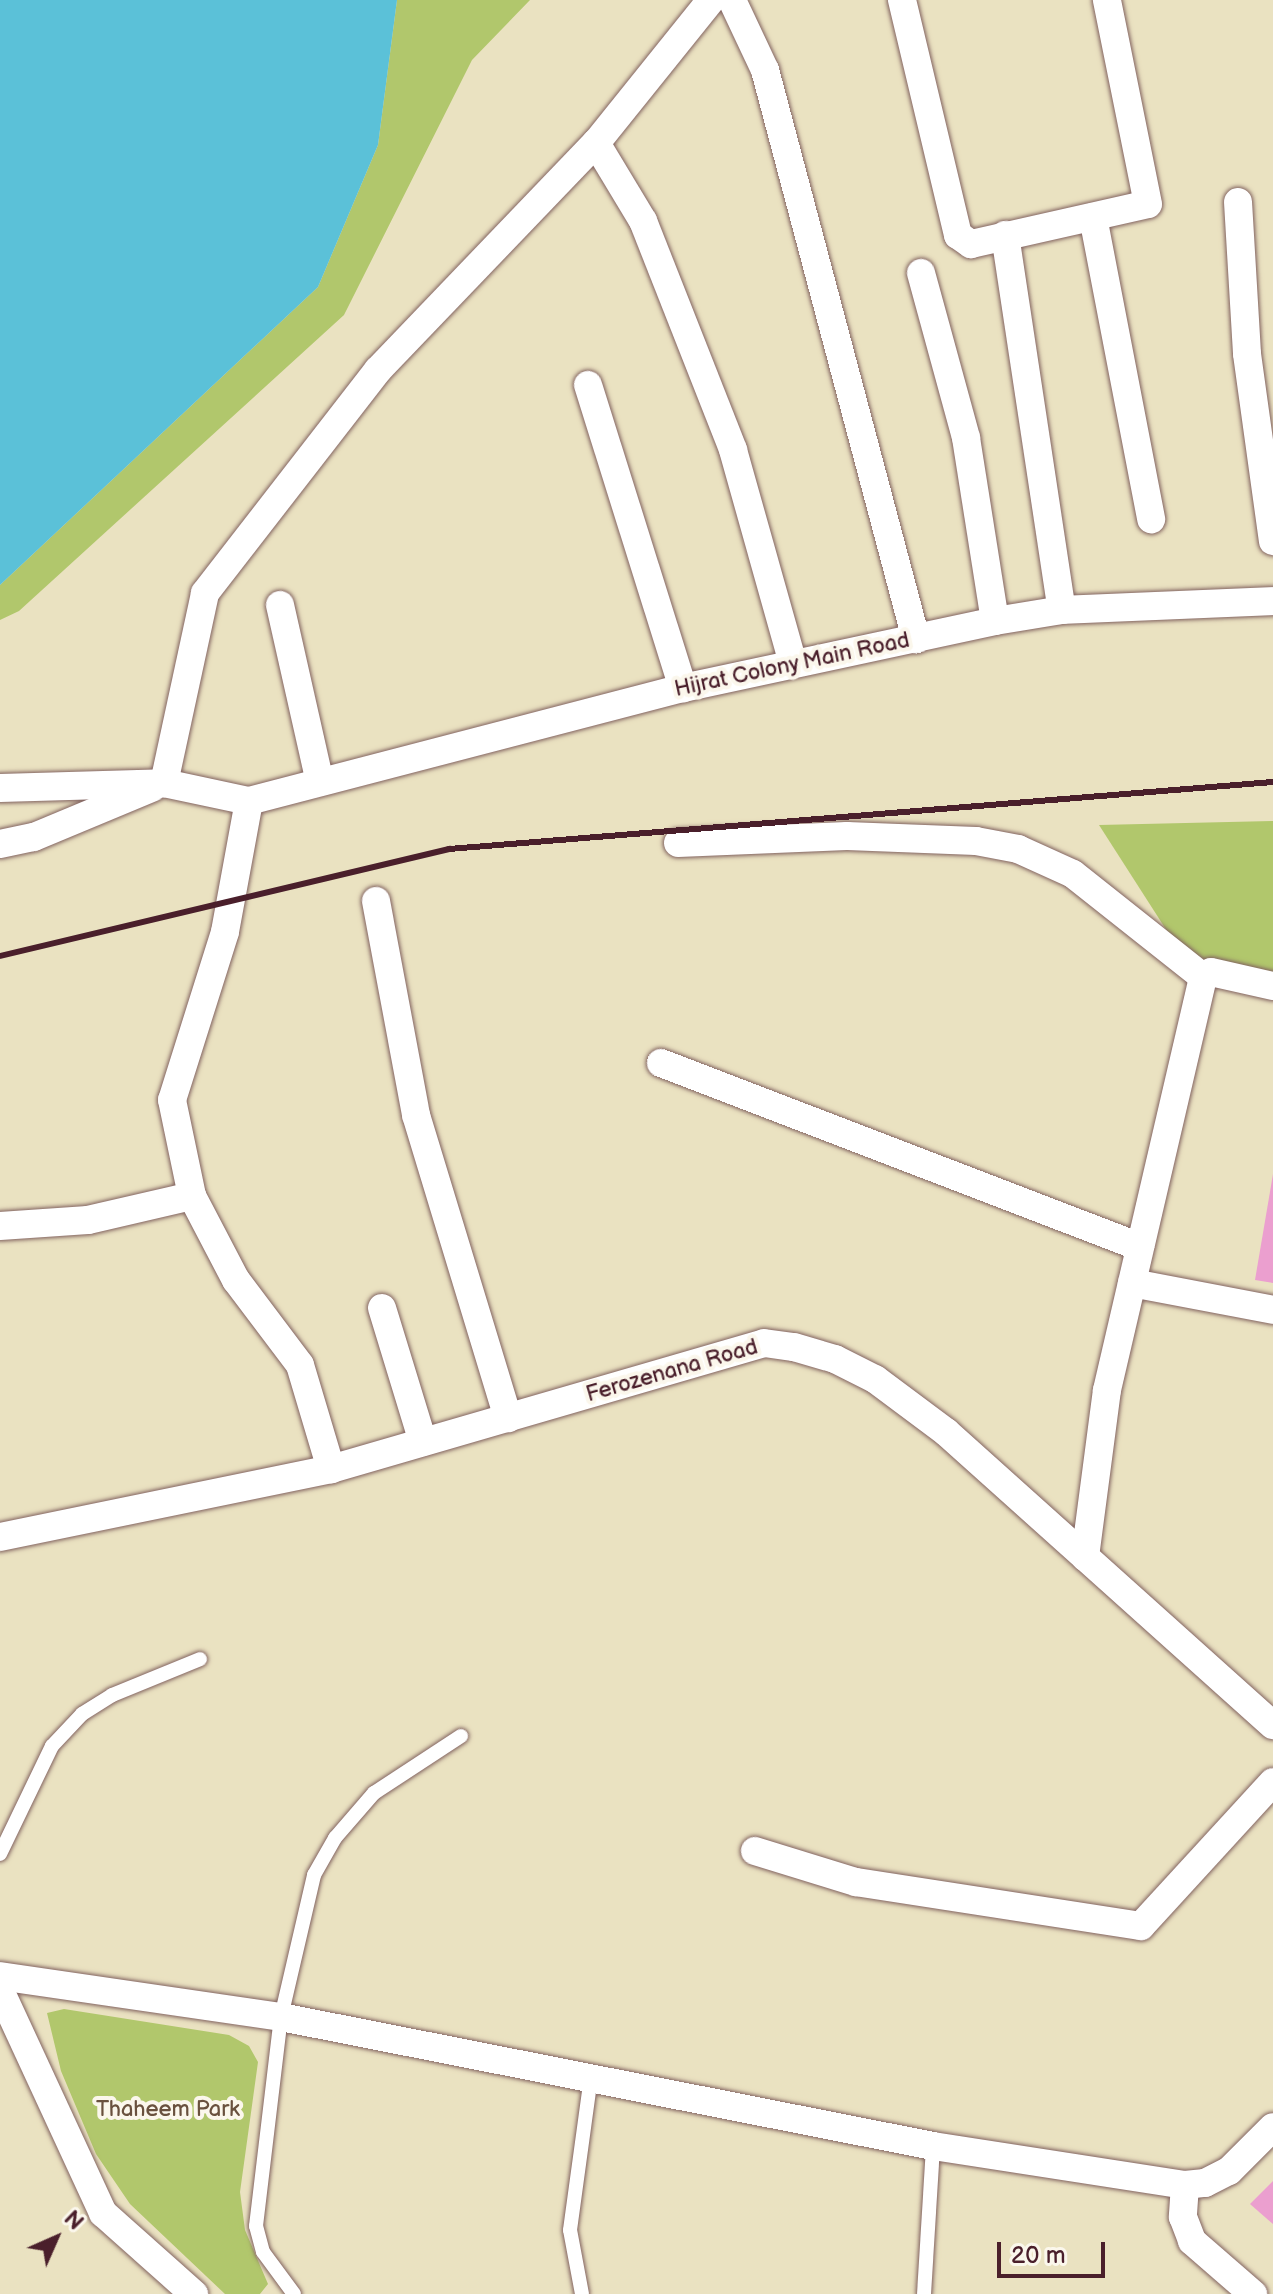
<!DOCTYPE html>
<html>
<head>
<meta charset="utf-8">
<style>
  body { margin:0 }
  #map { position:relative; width:1273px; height:2294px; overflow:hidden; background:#eae2c1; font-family:"Balsamiq Sans",sans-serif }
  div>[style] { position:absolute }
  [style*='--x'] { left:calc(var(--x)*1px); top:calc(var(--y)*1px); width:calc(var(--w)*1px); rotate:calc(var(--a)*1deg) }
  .green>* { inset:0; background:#b1c76c }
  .water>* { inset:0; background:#5bc1d8 }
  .building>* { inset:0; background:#eb9fcf }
  .roads { filter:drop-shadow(0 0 2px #826360) drop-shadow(0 0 2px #826360) }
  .service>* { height:14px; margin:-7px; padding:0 7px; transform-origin:7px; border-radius:7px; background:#fff }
  .minor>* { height:28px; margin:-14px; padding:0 14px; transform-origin:14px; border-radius:14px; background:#fff }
  .rail>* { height:6px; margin:-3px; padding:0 3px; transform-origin:3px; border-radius:3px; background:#4a1f2b }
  span { translate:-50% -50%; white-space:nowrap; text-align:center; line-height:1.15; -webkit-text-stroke:8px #fbf7ec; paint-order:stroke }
  .street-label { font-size:22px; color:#4a1f2b }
  .park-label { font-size:22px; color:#69513e }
  .north { position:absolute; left:16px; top:2198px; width:80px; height:80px; -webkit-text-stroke:6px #fbf7ec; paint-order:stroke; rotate:45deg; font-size:22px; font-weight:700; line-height:32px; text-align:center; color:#4a1f2b }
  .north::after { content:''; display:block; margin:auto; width:28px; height:36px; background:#4a1f2b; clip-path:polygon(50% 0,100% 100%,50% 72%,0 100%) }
  .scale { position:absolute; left:997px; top:2242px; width:108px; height:36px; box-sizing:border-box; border:4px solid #4a1f2b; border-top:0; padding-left:10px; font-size:24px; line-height:28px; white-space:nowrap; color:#4a1f2b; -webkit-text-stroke:6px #fbf7ec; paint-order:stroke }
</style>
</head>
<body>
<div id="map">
  <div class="green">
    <div style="clip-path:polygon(397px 0,530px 0,472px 60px,344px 315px,19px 611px,0 620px,0 585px,318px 287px,378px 145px)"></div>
    <div style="clip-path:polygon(1273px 821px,1273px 975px,1183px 956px,1099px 825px)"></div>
    <div style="clip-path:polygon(64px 2009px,229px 2035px,249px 2046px,258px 2062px,240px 2192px,245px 2230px,268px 2284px,260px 2294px,225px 2294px,130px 2204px,96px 2154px,61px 2071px,47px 2013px)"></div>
  </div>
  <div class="water">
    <div style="clip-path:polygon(0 0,397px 0,378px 145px,318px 287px,0 585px)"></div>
  </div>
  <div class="building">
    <div style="clip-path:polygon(1273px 1174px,1273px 1283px,1255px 1280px)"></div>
    <div style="clip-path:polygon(1273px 2181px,1273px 2224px,1250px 2204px)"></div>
  </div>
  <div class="roads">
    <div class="service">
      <div style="--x:0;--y:1854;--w:120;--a:-64.3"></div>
      <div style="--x:52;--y:1746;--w:44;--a:-46.8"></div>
      <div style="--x:82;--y:1714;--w:36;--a:-32"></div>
      <div style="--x:112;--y:1695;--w:95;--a:-22.2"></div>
      <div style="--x:294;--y:2294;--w:52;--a:-126.4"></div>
      <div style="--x:263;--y:2252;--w:27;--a:-105"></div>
      <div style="--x:256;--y:2226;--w:210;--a:-83.2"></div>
      <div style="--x:281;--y:2017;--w:146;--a:-76.9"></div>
      <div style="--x:314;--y:1875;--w:43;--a:-60.4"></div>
      <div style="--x:335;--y:1838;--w:60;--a:-49.1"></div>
      <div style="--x:374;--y:1793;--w:104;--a:-33.2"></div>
      <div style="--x:582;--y:2294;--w:65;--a:-100.6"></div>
      <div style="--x:570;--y:2230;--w:154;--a:-82.2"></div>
      <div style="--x:924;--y:2294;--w:148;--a:-86.5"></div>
    </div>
    <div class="minor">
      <div style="--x:732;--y:0;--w:77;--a:64.8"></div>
      <div style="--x:765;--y:70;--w:589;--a:75.14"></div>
      <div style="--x:902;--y:0;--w:242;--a:76.6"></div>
      <div style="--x:958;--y:235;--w:16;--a:35"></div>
      <div style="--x:971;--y:244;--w:181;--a:-12.7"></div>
      <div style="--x:1148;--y:204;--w:208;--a:-101.4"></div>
      <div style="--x:596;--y:143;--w:91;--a:58.9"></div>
      <div style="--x:643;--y:221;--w:246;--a:68.5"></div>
      <div style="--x:733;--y:450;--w:222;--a:74.3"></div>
      <div style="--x:1238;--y:202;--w:152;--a:86.6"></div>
      <div style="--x:1247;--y:354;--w:189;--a:82.1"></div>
      <div style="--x:1093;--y:217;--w:308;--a:79.1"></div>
      <div style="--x:1005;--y:235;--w:379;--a:81.4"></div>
      <div style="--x:921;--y:273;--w:171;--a:74.7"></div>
      <div style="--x:966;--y:438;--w:185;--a:81"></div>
      <div style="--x:588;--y:385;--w:318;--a:72.6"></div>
      <div style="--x:280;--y:605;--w:181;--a:77.3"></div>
      <div style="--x:164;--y:783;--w:194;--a:-77.8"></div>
      <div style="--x:205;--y:593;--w:282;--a:-52.2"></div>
      <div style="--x:378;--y:370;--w:315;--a:-46.2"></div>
      <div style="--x:596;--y:143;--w:184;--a:-51.2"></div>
      <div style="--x:0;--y:788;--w:164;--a:-1.7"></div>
      <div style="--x:164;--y:783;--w:87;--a:12"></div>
      <div style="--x:249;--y:801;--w:448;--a:-14.6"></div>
      <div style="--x:683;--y:688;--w:319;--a:-12.1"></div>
      <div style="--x:995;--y:621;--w:68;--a:-9.3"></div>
      <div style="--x:1062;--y:610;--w:211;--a:-2.4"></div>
      <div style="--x:249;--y:801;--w:133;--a:100.4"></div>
      <div style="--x:225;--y:932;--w:176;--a:107.5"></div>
      <div style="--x:172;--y:1100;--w:98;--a:78.2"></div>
      <div style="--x:192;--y:1196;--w:95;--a:62.4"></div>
      <div style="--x:236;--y:1280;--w:106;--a:53"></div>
      <div style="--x:300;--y:1365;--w:109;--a:73.4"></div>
      <div style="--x:678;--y:843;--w:169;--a:-2.4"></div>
      <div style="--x:847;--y:836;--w:129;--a:2.2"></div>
      <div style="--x:976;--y:841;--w:43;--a:10.8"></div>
      <div style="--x:1018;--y:849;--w:60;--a:24.4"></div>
      <div style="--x:1073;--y:874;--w:166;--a:38.4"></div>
      <div style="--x:0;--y:844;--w:35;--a:-12"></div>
      <div style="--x:34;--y:837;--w:128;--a:-22.6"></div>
      <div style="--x:376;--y:901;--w:218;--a:79.4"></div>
      <div style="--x:416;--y:1115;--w:317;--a:73.1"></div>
      <div style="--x:1203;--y:977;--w:9;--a:-32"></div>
      <div style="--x:1211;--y:972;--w:64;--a:12.7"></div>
      <div style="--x:661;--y:1063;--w:513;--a:21.01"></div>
      <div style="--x:0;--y:1226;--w:88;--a:-3.9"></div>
      <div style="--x:88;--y:1220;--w:107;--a:-13"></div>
      <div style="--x:1132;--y:1283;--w:144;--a:10.8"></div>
      <div style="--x:382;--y:1308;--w:140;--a:73"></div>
      <div style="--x:0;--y:1537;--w:338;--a:-11.6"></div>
      <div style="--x:331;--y:1469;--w:451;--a:-16.2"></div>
      <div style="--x:764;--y:1343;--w:30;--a:8"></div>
      <div style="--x:794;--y:1347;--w:43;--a:16.3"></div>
      <div style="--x:835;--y:1359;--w:45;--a:26.6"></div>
      <div style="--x:875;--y:1379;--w:89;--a:36.7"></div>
      <div style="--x:946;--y:1432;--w:439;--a:41.9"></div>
      <div style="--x:1085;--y:1557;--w:168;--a:-82.5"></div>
      <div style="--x:1107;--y:1390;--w:424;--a:-76.9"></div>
      <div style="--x:755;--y:1851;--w:106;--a:17.1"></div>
      <div style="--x:856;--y:1882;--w:288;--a:8.8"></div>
      <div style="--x:1141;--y:1926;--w:195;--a:-47.5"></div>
      <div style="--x:0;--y:1976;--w:284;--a:8.3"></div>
      <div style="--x:281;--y:2017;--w:665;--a:11.19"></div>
      <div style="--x:933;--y:2146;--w:255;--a:8.8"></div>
      <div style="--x:1185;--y:2185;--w:20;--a:-6"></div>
      <div style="--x:1205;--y:2183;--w:27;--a:-27"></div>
      <div style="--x:1229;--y:2171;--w:62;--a:-45"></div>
      <div style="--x:0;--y:1990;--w:246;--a:65.2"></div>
      <div style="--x:103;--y:2213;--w:122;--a:41.7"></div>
      <div style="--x:1185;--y:2185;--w:32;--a:94"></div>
      <div style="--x:1183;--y:2217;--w:26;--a:69"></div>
      <div style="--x:1192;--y:2241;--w:81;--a:41"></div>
    </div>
  </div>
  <div class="rail">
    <div style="--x:0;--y:956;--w:462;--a:-13.4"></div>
    <div style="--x:449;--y:849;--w:827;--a:-4.65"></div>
  </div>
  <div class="street-label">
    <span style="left:792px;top:665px;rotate:-12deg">Hijrat Colony Main Road</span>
    <span style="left:672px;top:1371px;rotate:-16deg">Ferozenana Road</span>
  </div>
  <div class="park-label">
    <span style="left:168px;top:2110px">Thaheem Park</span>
  </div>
  <div class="north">N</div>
  <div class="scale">20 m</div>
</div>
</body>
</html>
